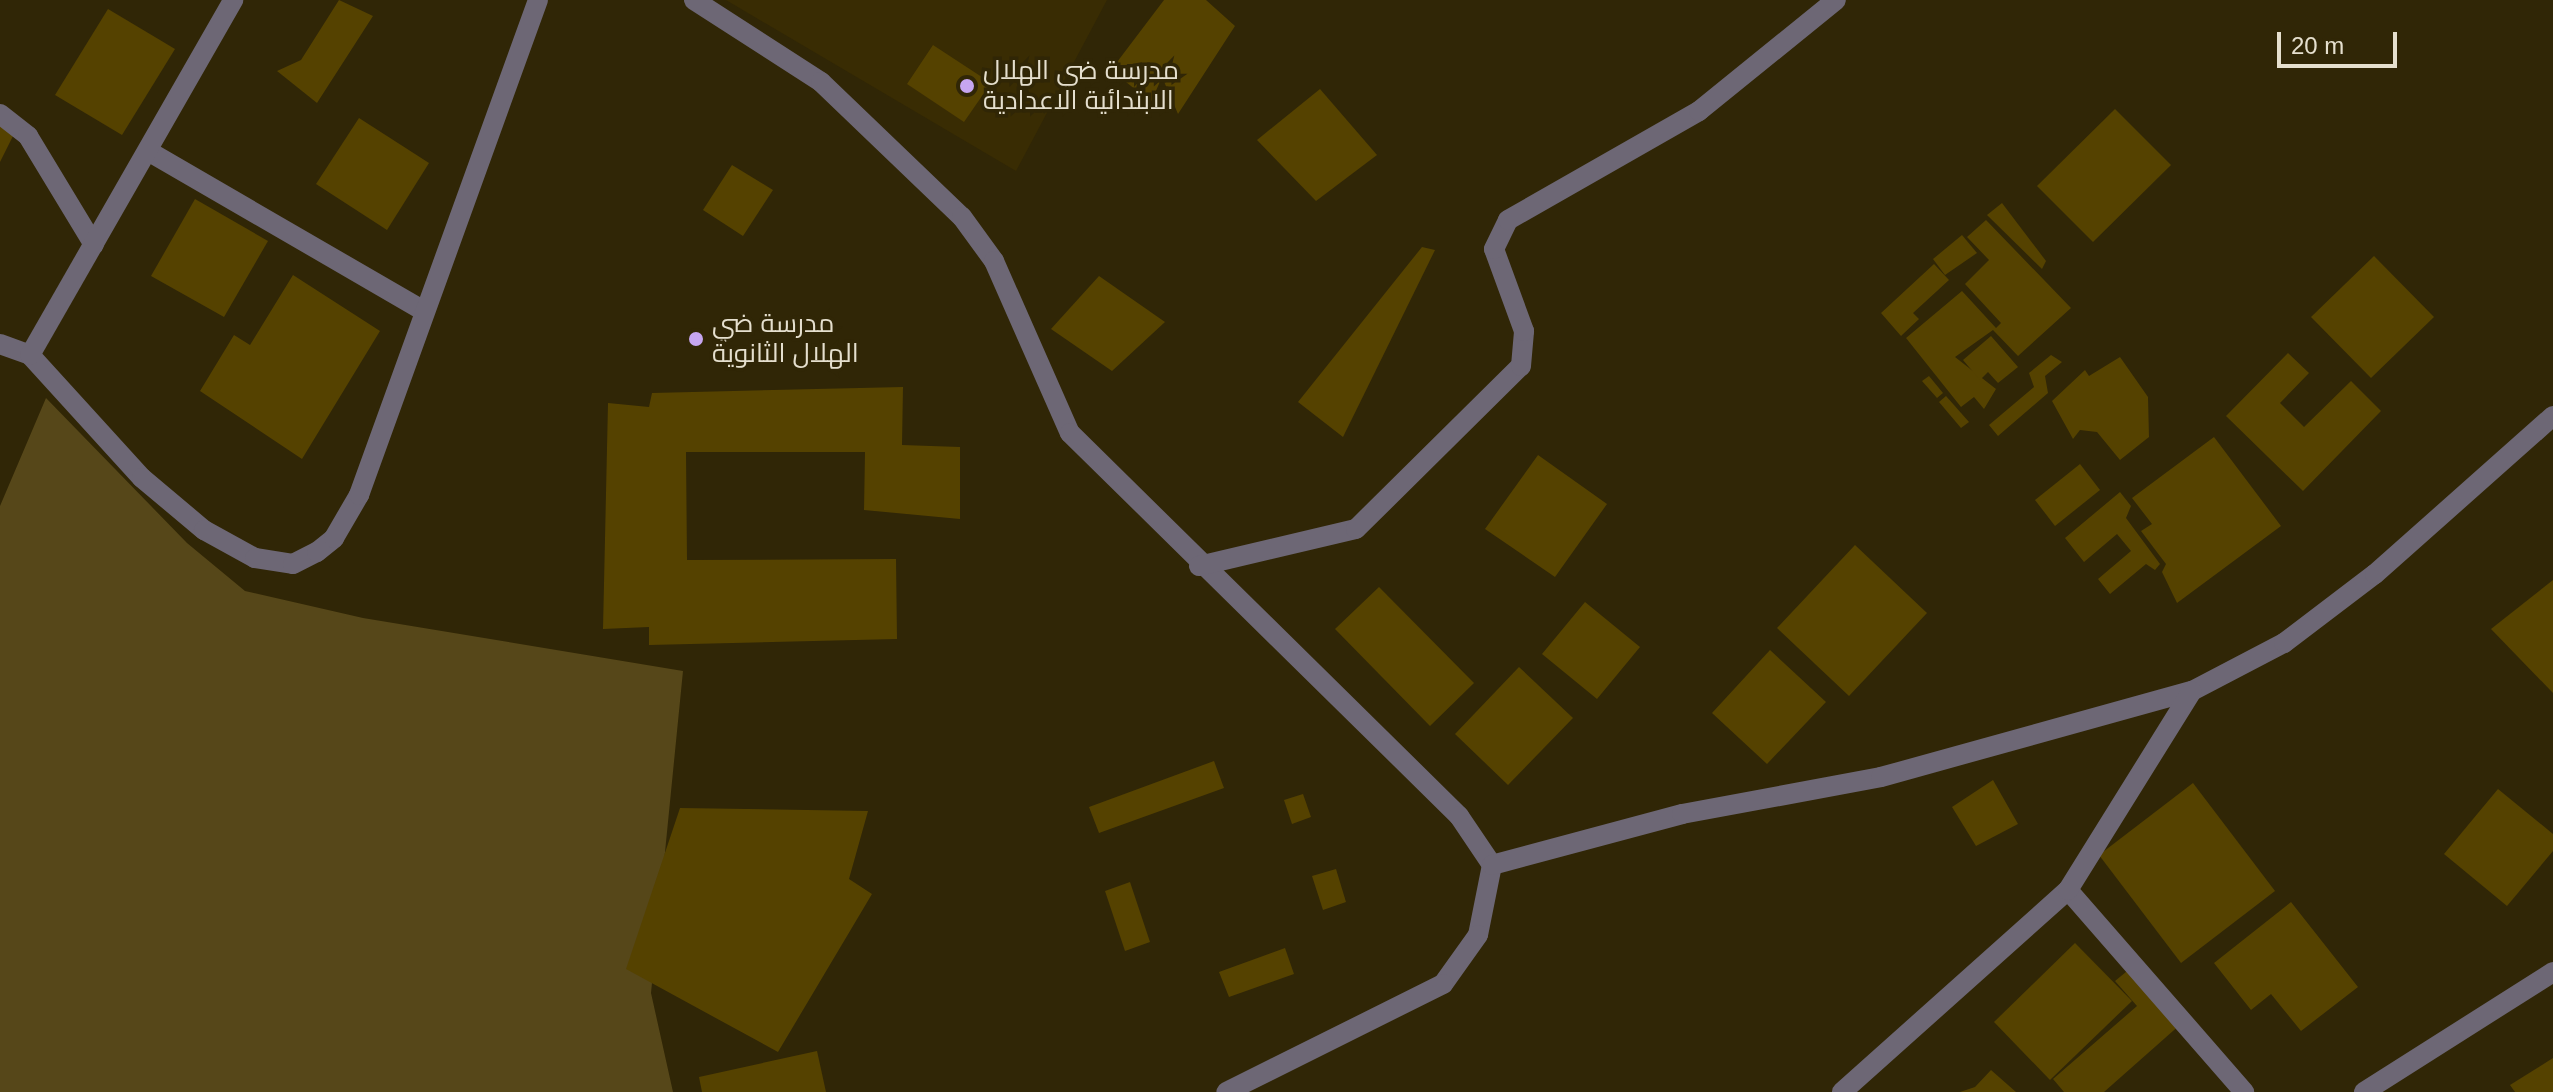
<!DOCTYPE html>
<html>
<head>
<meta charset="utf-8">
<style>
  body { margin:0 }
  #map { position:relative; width:2553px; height:1092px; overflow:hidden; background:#302606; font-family:Arial,Cairo,sans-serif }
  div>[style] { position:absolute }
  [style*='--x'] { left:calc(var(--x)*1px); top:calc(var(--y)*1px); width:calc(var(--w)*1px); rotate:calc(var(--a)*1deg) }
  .built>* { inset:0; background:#392c03 }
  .green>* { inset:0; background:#564719 }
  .building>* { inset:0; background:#554200 }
  .minor>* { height:20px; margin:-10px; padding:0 10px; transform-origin:10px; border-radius:10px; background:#6d6775 }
  .dots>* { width:22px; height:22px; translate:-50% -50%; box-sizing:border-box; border:4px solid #302606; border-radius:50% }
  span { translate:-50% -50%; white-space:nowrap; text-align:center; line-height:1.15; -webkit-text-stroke:7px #302606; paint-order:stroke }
  .poi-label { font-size:26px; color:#e5dfce }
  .left { translate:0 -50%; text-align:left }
  .scale { position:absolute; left:2277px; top:32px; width:120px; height:36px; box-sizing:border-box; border:4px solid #e5dfce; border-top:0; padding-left:10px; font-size:24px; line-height:28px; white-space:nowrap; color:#e5dfce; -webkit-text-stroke:6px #302606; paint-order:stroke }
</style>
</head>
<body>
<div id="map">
  <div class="built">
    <div style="clip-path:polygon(726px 0,1107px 0,1016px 171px)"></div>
  </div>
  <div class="green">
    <div style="clip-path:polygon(46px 398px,187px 543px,245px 591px,363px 618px,683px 671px,651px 993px,673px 1092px,0 1092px,0 506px)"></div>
  </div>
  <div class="building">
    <div style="clip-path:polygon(339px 0,373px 16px,317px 103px,277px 71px,301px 60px)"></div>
    <div style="clip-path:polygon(1164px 0,1206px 0,1235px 26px,1178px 114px,1162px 77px,1151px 102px,1111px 70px)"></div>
    <div style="clip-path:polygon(108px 9px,175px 49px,122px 135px,55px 95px)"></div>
    <div style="clip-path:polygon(933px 45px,991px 83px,964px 122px,907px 84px)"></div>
    <div style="clip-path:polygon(1320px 89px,1377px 155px,1316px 201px,1257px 140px)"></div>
    <div style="clip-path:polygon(2115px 109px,2171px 165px,2093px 242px,2037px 186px)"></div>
    <div style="clip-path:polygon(359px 118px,429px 163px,387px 230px,316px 184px)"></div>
    <div style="clip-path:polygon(0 125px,15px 132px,0 162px)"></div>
    <div style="clip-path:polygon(732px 165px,773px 190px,743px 236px,703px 210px)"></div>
    <div style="clip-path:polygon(195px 199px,268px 241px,224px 317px,151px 276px)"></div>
    <div style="clip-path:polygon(2002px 203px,2046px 261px,2042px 269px,1987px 215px)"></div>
    <div style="clip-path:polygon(1986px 220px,2071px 308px,2018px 356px,1993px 330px,1955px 357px,1996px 389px,1984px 409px,1974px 397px,1961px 407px,1906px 338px,1962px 291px,1996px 328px,2001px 323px,1965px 284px,1989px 260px,1967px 237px)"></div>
    <div style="clip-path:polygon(1962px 235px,1977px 253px,1945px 275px,1933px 259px)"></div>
    <div style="clip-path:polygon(1422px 247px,1435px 250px,1343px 437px,1298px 402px)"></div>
    <div style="clip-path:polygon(2374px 256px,2434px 317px,2371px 378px,2311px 317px)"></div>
    <div style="clip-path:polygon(1934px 264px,1949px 280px,1913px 313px,1919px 319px,1901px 336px,1881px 313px)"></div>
    <div style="clip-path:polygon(293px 275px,380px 331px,302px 459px,200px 391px,234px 335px,250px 345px)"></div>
    <div style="clip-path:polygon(1099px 276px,1165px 322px,1112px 371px,1051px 329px)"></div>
    <div style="clip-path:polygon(1991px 336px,2018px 367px,1998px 383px,1988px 372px,1980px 380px,1963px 360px)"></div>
    <div style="clip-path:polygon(2288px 353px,2309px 373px,2280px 403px,2304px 427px,2351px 381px,2381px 411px,2303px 491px,2226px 416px)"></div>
    <div style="clip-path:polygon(2051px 355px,2062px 362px,2045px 376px,2048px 393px,1998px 436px,1989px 425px,2034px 387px,2029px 373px)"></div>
    <div style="clip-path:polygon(2120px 357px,2148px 397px,2149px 437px,2120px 460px,2097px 432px,2080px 430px,2073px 439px,2052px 401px,2085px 370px,2089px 376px)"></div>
    <div style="clip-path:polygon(1929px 376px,1943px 393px,1937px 398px,1922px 381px)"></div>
    <div style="clip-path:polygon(903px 387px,902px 445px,960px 447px,960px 519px,864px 510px,865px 452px,686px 452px,687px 560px,896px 559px,897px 639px,649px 645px,649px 627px,603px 629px,608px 403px,649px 407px,652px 393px)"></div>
    <div style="clip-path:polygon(1946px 396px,1969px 422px,1961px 428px,1939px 402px)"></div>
    <div style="clip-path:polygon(2214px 437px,2281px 526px,2177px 603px,2162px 572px,2166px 564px,2141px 531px,2152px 524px,2132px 498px)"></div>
    <div style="clip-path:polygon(1538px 455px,1607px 504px,1555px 577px,1485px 529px)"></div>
    <div style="clip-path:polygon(2080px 464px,2100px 490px,2055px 526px,2035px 500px)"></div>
    <div style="clip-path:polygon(2120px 492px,2131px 506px,2126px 518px,2160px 564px,2155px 570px,2146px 564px,2110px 594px,2098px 579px,2131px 551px,2117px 534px,2084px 562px,2065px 538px)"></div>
    <div style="clip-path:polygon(1855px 545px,1927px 613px,1849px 696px,1777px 628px)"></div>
    <div style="clip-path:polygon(2553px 580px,2553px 693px,2491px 629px)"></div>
    <div style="clip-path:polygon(1379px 587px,1474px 683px,1430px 726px,1335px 629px)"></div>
    <div style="clip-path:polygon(1585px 602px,1640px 647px,1597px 699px,1542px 654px)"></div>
    <div style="clip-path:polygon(1770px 650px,1826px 702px,1767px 764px,1712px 713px)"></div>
    <div style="clip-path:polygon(1519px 667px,1573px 718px,1508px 785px,1455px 734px)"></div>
    <div style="clip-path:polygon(1214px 761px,1224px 788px,1099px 833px,1089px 807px)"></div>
    <div style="clip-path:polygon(1993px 780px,2018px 824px,1976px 846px,1952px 807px)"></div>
    <div style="clip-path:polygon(2193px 783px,2275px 891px,2181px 963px,2099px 855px)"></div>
    <div style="clip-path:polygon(2498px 789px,2553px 834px,2553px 851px,2507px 906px,2444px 854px)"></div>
    <div style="clip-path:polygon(1303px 794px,1311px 817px,1292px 824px,1284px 800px)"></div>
    <div style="clip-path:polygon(680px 808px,868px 811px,849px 879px,872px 894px,778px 1052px,626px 969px)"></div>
    <div style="clip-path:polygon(1336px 869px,1346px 902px,1323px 910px,1312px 876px)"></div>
    <div style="clip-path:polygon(1130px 882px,1150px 942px,1125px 951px,1105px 891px)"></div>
    <div style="clip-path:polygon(2291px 902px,2358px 987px,2301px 1031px,2271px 994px,2251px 1010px,2214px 963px)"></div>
    <div style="clip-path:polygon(2075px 943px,2132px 1001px,2050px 1080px,1994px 1022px)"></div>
    <div style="clip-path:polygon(1285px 948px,1294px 974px,1229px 997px,1219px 972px)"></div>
    <div style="clip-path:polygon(2132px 967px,2182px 1023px,2104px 1092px,2064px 1092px,2053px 1079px,2137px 1006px,2115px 981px)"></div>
    <div style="clip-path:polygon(817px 1051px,826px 1092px,702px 1092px,699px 1077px)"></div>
    <div style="clip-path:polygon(2553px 1058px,2553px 1092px,2515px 1092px,2510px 1085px)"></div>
    <div style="clip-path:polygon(1991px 1070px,2016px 1092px,1960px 1092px,1975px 1087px)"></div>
  </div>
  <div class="minor">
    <div style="--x:694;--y:0;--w:151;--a:32.8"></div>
    <div style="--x:821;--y:82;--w:195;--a:43.8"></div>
    <div style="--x:962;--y:217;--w:54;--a:54"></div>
    <div style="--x:994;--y:261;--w:188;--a:66.2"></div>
    <div style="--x:1070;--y:433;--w:546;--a:44.55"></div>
    <div style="--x:1459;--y:816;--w:59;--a:56"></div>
    <div style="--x:1492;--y:865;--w:71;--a:101.3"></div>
    <div style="--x:1478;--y:935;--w:60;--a:125.5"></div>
    <div style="--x:1443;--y:984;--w:242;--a:153.5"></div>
    <div style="--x:0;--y:114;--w:36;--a:38"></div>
    <div style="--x:28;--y:136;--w:127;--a:58.8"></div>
    <div style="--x:148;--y:151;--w:315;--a:30.1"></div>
    <div style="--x:0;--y:344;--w:32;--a:20"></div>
    <div style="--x:30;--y:355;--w:166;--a:47.7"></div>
    <div style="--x:142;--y:478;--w:81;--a:40"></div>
    <div style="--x:204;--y:530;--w:58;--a:28.8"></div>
    <div style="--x:255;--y:558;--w:38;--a:9"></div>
    <div style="--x:293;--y:564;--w:27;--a:-27"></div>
    <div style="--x:317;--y:552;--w:22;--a:-39"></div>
    <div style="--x:334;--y:538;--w:50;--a:-59.8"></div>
    <div style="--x:359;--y:495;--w:526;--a:-70.12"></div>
    <div style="--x:30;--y:355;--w:409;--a:-60.2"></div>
    <div style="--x:1199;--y:566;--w:161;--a:-13.3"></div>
    <div style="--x:1356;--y:529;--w:232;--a:-44.7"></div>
    <div style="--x:1521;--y:366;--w:35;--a:-85"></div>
    <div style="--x:1524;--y:331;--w:87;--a:-110.1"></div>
    <div style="--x:1494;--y:249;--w:32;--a:-64"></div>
    <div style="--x:1508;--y:220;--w:220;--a:-29.7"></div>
    <div style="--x:1699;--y:111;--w:176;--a:-39"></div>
    <div style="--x:1492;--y:865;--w:197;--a:-15"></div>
    <div style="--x:1682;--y:814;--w:202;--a:-10.5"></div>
    <div style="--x:1881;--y:777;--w:323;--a:-15.5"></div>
    <div style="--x:2192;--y:691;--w:104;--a:-27.6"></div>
    <div style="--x:2284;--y:643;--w:114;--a:-37.2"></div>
    <div style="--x:2375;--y:574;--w:238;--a:-41.6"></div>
    <div style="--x:2068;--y:890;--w:268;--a:48.9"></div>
    <div style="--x:1842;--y:1092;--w:303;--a:-41.8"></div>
    <div style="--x:2068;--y:890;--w:234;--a:-58.1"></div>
    <div style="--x:2364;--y:1092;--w:224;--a:-32.4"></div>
  </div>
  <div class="dots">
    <div style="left:967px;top:86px;background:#c6a6f0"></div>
    <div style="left:696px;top:339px;background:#c6a6f0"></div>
  </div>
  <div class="poi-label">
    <span class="left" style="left:983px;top:86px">مدرسة ضي الهلال<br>الابتدائية الاعدادية</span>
    <span class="left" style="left:712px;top:339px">مدرسة ضي<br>الهلال الثانوية</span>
  </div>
  <div class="scale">20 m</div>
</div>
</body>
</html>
